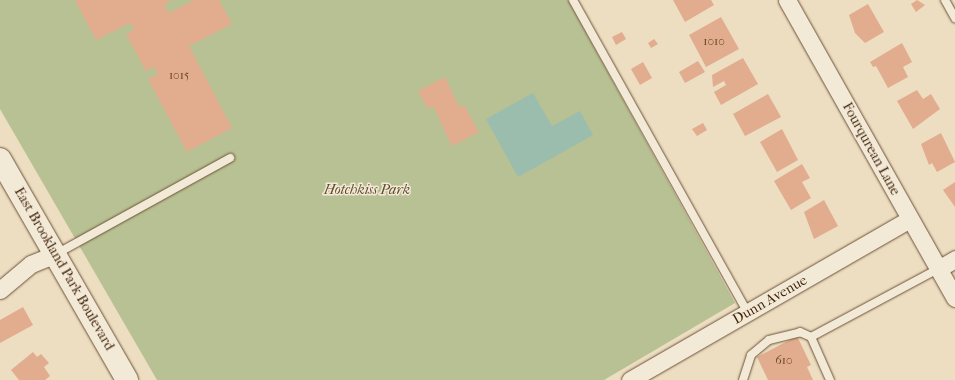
<!DOCTYPE html>
<html>
<head>
<meta charset="utf-8">
<style>
  body { margin:0 }
  #map { position:relative; width:955px; height:380px; overflow:hidden; background:#edddc1; font-family:"IM FELL French Canon",serif }
  div>[style] { position:absolute }
  [style*='--x'] { left:calc(var(--x)*1px); top:calc(var(--y)*1px); width:calc(var(--w)*1px); rotate:calc(var(--a)*1deg) }
  .green>* { inset:0; background:#b8c193 }
  .water>* { inset:0; background:#9abdad }
  .building>* { inset:0; background:#e2ac8e }
  .roads { filter:drop-shadow(0 0 1px #6b5237) drop-shadow(0 0 1px #6b5237) }
  .service>* { height:8px; margin:-4px; padding:0 4px; transform-origin:4px; border-radius:4px; background:#f3e9d7 }
  .minor>* { height:17px; margin:-8.5px; padding:0 8.5px; transform-origin:8.5px; border-radius:8.5px; background:#f3e9d7 }
  .secondary>* { height:22px; margin:-11px; padding:0 11px; transform-origin:11px; border-radius:11px; background:#f3e9d7 }
  span { translate:-50% -50%; white-space:nowrap; text-align:center; line-height:1.15; -webkit-text-stroke:3px #f3e9d7; paint-order:stroke }
  .number-label { font-size:12px; color:#68462a }
  .number-label span { -webkit-text-stroke-width:0 }
  .street-label { font-size:14px; color:#402409 }
  .park-label { font-size:14px; color:#5e4b2c; font-style:italic }
</style>
</head>
<body>
<div id="map">
  <div class="green">
    <div style="clip-path:polygon(0 0,568px 0,735px 303px,604px 380px,157px 380px,0 109px)"></div>
  </div>
  <div class="water">
    <div style="clip-path:polygon(533px 93px,552px 126px,580px 111px,593px 135px,518px 177px,486px 119px)"></div>
  </div>
  <div class="building">
    <div style="clip-path:polygon(75px 0,173px 0,164px 4px,169px 13px,194px 0,219px 0,232px 24px,189px 46px,232px 128px,187px 152px,148px 79px,158px 74px,154px 67px,146px 71px,126px 34px,134px 30px,130px 23px,96px 40px)"></div>
    <div style="clip-path:polygon(673px 0,711px 0,714px 5px,685px 22px)"></div>
    <div style="clip-path:polygon(917px 0,925px 5px,916px 12px,911px 4px)"></div>
    <div style="clip-path:polygon(868px 4px,884px 32px,865px 43px,855px 33px,849px 15px)"></div>
    <div style="clip-path:polygon(721px 17px,739px 49px,706px 67px,689px 35px)"></div>
    <div style="clip-path:polygon(622px 32px,626px 39px,616px 45px,612px 37px)"></div>
    <div style="clip-path:polygon(654px 39px,658px 44px,651px 48px,648px 43px)"></div>
    <div style="clip-path:polygon(902px 43px,912px 62px,903px 67px,908px 77px,888px 88px,876px 66px,873px 67px,870px 62px)"></div>
    <div style="clip-path:polygon(743px 58px,758px 84px,721px 105px,714px 92px,726px 85px,724px 81px,713px 87px,712px 75px)"></div>
    <div style="clip-path:polygon(698px 61px,705px 72px,685px 83px,679px 72px)"></div>
    <div style="clip-path:polygon(643px 62px,652px 78px,640px 85px,631px 69px)"></div>
    <div style="clip-path:polygon(445px 77px,459px 107px,464px 105px,479px 132px,452px 146px,433px 106px,428px 109px,418px 91px)"></div>
    <div style="clip-path:polygon(917px 90px,923px 99px,931px 94px,940px 109px,913px 129px,897px 101px)"></div>
    <div style="clip-path:polygon(768px 94px,781px 117px,745px 136px,733px 114px)"></div>
    <div style="clip-path:polygon(703px 123px,707px 130px,697px 136px,692px 129px)"></div>
    <div style="clip-path:polygon(782px 129px,798px 160px,777px 172px,760px 142px)"></div>
    <div style="clip-path:polygon(941px 133px,955px 162px,937px 172px,932px 163px,929px 165px,921px 144px)"></div>
    <div style="clip-path:polygon(802px 164px,810px 178px,802px 182px,811px 198px,791px 210px,774px 181px)"></div>
    <div style="clip-path:polygon(955px 182px,955px 207px,943px 190px)"></div>
    <div style="clip-path:polygon(824px 200px,838px 226px,814px 239px,804px 212px)"></div>
    <div style="clip-path:polygon(23px 307px,33px 325px,0 343px,0 320px)"></div>
    <div style="clip-path:polygon(797px 336px,811px 365px,807px 367px,813px 380px,768px 380px,757px 357px)"></div>
    <div style="clip-path:polygon(33px 352px,37px 357px,41px 354px,49px 363px,44px 367px,50px 376px,45px 380px,19px 380px,11px 370px)"></div>
  </div>
  <div class="roads">
    <div class="service">
      <div style="--x:573;--y:0;--w:359;--a:60.8"></div>
      <div style="--x:945;--y:0;--w:21;--a:61"></div>
      <div style="--x:56;--y:254;--w:199;--a:-28.9"></div>
      <div style="--x:743;--y:380;--w:26;--a:-72"></div>
      <div style="--x:751;--y:355;--w:23;--a:-40"></div>
      <div style="--x:769;--y:340;--w:32;--a:-14"></div>
      <div style="--x:800;--y:332;--w:12;--a:24"></div>
      <div style="--x:830;--y:380;--w:47;--a:-113.8"></div>
      <div style="--x:811;--y:337;--w:144;--a:-28.2"></div>
    </div>
    <div class="minor">
      <div style="--x:787;--y:0;--w:342;--a:60.6"></div>
      <div style="--x:938;--y:269;--w:20;--a:-30"></div>
      <div style="--x:0;--y:290;--w:40;--a:-40"></div>
      <div style="--x:31;--y:264;--w:27;--a:-22"></div>
      <div style="--x:630;--y:380;--w:323;--a:-29.9"></div>
    </div>
    <div class="secondary">
      <div style="--x:0;--y:159;--w:255;--a:60.1"></div>
    </div>
  </div>
  <div class="number-label">
    <span style="left:714px;top:42px">1010</span>
    <span style="left:179px;top:76px">1015</span>
    <span style="left:784px;top:361px">610</span>
  </div>
  <div class="street-label">
    <span style="left:871px;top:149px;rotate:61deg">Fourqurean Lane</span>
    <span style="left:64px;top:269px;rotate:60deg">East Brookland Park Boulevard</span>
    <span style="left:770px;top:300px;rotate:-30deg">Dunn Avenue</span>
  </div>
  <div class="park-label">
    <span style="left:367px;top:190px">Hotchkiss Park</span>
  </div>
</div>
</body>
</html>
